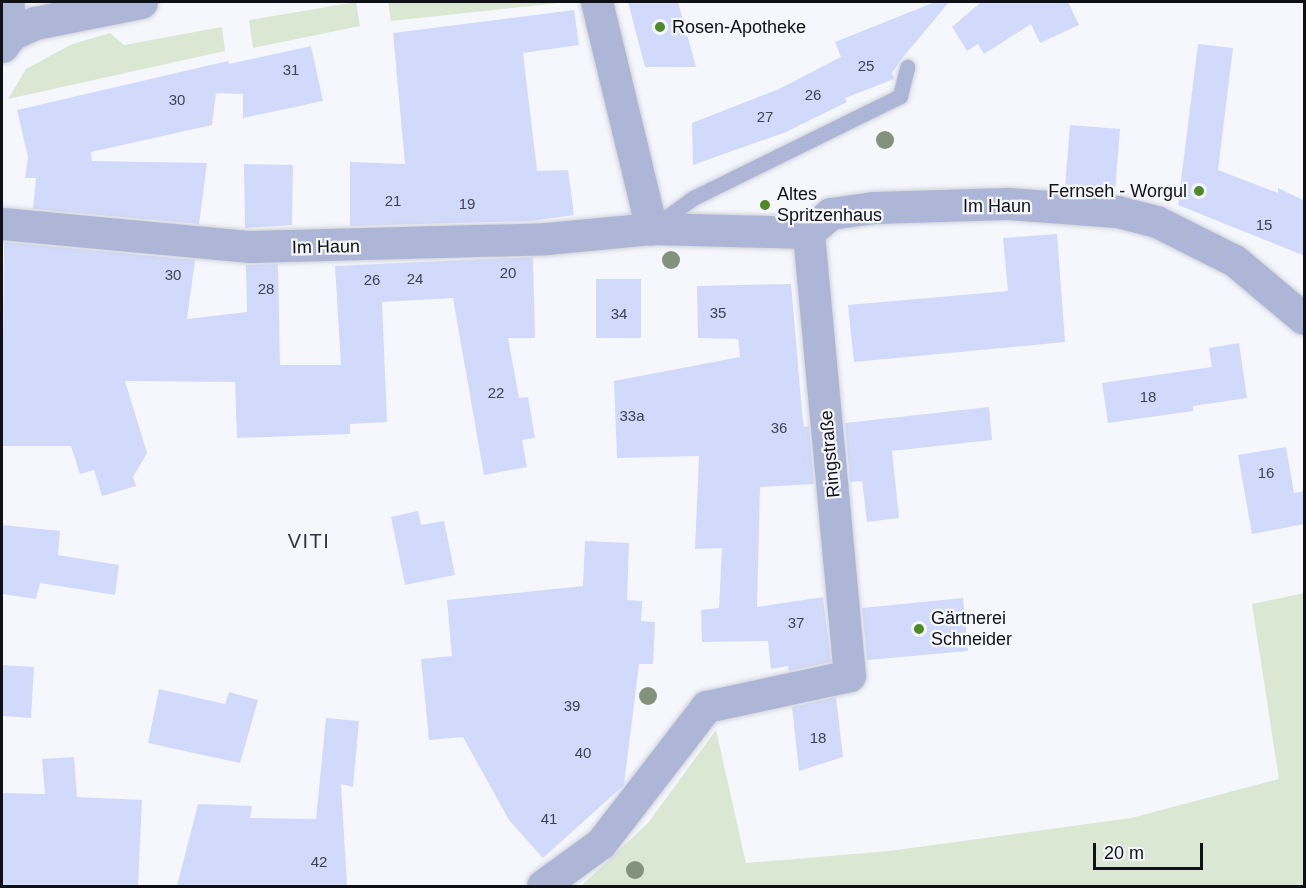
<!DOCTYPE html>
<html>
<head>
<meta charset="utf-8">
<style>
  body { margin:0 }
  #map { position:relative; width:1306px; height:888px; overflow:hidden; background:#f5f7fd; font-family:Helvetica,sans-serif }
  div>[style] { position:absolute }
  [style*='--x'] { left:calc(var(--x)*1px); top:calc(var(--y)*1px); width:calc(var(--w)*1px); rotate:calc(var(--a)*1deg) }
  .green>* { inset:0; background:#dae8d3 }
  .building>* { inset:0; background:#d2dafb }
  .roads { filter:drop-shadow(0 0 2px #d0d2d8) drop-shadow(0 0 2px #d0d2d8) }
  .service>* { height:15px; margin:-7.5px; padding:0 7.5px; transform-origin:7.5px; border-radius:7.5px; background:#aeb6d7 }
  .minor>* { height:32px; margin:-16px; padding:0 16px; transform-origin:16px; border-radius:16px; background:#aeb6d7 }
  .tertiary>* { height:33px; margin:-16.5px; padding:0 16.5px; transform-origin:16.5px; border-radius:16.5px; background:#aeb6d7 }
  .trees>* { width:18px; height:18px; margin:-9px; border-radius:50%; background:#82927d }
  .dots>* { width:16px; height:16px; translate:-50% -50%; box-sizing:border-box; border:3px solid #f5f7fd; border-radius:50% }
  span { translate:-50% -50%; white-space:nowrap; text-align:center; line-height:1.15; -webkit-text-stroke:4.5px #f5f7fd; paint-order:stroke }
  .number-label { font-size:15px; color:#40434f }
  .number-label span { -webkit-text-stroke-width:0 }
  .poi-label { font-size:18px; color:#101116 }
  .left { translate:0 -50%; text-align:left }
  .right { translate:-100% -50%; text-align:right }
  .street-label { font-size:18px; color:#101116 }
  .neighbourhood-label { font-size:20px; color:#31343f; letter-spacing:1.5px }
  .frame { position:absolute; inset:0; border:3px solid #101116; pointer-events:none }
  .scale { position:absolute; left:1093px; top:843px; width:110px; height:27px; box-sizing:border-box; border:3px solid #101116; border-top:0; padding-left:8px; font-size:18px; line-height:21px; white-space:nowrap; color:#101116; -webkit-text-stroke:4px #f5f7fd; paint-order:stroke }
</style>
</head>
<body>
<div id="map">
  <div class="green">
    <div style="clip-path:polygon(356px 2px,360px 26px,253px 48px,249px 20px)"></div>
    <div style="clip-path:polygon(388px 2px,568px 2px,391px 21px)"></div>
    <div style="clip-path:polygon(222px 27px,225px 51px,8px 99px,26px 69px,72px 44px,110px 33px,124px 45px)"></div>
    <div style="clip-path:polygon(1304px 593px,1304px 886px,581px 886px,648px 823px,716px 730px,746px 863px,889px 851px,1131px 818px,1279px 779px,1252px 604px)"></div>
  </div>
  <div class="building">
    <div style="clip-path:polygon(628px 2px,678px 2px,696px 67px,645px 67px)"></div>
    <div style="clip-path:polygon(935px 2px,949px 2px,900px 61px,892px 73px,894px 79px,845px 98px,847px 102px,786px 132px,693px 165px,692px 123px,779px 89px,841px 57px,835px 42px)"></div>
    <div style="clip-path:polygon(981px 2px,1068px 2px,1079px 25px,1040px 43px,1031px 24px,984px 54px,978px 44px,967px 51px,952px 27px)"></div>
    <div style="clip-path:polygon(574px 10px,579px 45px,523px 53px,537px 171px,568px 170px,574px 215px,532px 221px,350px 226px,350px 162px,405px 164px,393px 33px)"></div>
    <div style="clip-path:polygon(1198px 44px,1233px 48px,1218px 170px,1278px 193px,1278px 188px,1305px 201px,1305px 256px,1178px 205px)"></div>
    <div style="clip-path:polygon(311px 46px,323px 101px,243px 118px,243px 94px,216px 93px,212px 125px,91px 152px,92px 161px,207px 163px,199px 224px,33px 209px,36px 178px,25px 178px,28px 157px,17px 110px,228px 61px,229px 64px)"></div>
    <div style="clip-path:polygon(1070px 125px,1120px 129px,1115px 192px,1065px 188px)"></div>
    <div style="clip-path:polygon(244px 164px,293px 165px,292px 225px,245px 228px)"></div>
    <div style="clip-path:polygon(1057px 234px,1065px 342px,854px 362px,848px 305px,1008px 291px,1003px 238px)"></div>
    <div style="clip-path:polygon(4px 242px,195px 260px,187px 319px,247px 312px,246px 265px,278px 264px,280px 365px,341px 365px,335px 266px,533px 257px,535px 338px,508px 338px,519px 398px,528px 397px,535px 438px,522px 440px,527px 467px,484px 475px,453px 298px,382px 302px,387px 422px,350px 424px,350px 434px,237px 438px,235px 382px,125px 381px,147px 453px,133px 477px,136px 486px,102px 496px,94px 470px,80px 474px,71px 446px,2px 446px)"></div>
    <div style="clip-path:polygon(596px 279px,641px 279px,641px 338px,596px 338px)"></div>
    <div style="clip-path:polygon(791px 284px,802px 412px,804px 427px,809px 426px,814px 484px,760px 487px,757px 607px,823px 597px,831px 662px,789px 671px,788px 666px,771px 669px,768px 641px,702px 642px,701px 610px,719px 608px,722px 548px,695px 549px,699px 456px,617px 458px,614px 381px,740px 357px,738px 339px,698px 338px,697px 286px)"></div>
    <div style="clip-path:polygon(1239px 343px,1247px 398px,1193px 406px,1193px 411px,1108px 423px,1102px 383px,1212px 367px,1209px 348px)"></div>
    <div style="clip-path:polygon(989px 407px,992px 440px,892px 451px,899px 518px,867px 522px,862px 481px,850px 482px,845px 423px)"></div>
    <div style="clip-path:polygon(1286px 447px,1294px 493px,1305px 491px,1305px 524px,1252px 534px,1238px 455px)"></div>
    <div style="clip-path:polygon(418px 511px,421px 525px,444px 521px,455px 575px,405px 585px,391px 517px)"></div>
    <div style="clip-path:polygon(2px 525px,60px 531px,58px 555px,119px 565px,115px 595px,40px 583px,36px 599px,2px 594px)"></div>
    <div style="clip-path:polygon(585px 541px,629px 543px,627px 600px,642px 601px,641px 621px,655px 622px,653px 664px,639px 664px,624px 785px,543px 858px,509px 820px,463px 737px,429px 740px,421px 659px,452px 656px,447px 600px,583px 586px)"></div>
    <div style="clip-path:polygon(963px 598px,968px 651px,867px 660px,862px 608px)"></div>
    <div style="clip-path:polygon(2px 665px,34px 667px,31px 718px,2px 716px)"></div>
    <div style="clip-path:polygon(159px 689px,225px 704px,229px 692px,258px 700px,240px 763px,148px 743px)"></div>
    <div style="clip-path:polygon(836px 697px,843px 757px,799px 771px,792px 707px)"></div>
    <div style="clip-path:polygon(326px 718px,359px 721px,353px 787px,341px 784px,347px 886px,177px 886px,198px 804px,252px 806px,250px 818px,316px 819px)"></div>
    <div style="clip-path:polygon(74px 757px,77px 797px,142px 800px,138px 886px,2px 886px,2px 793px,45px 794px,42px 759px)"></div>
  </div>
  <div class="roads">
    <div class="service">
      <div style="--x:656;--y:225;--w:46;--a:-36.1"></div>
      <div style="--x:693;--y:198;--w:231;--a:-26.2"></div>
      <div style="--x:900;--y:96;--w:30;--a:-76"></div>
    </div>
    <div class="minor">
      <div style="--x:597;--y:2;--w:234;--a:76.4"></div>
      <div style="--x:2;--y:34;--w:9;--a:0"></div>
      <div style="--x:11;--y:34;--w:32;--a:-95"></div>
      <div style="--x:2;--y:224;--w:250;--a:5.3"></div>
      <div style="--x:251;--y:247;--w:296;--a:-1.5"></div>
      <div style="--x:547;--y:239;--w:105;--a:-5.4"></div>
      <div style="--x:652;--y:229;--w:157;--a:1.5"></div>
      <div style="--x:809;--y:233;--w:29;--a:-41"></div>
      <div style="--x:831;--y:214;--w:43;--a:-7.9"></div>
      <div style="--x:874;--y:208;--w:134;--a:-1.7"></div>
      <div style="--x:1008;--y:204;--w:110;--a:4.2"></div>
      <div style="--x:1118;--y:212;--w:40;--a:14.4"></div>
      <div style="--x:1157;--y:222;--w:87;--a:26.6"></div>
      <div style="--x:1235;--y:261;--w:90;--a:40"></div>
      <div style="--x:543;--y:886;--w:72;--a:-35.9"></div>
      <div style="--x:601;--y:844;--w:173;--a:-52.3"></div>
      <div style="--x:707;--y:707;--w:146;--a:-12.2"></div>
      <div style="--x:850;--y:676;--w:445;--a:-95.3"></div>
    </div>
    <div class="tertiary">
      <div style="--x:2;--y:46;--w:15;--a:-53"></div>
      <div style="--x:11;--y:34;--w:26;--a:-25"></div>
      <div style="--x:35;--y:23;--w:108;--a:-11.2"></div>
    </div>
  </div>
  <div class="trees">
    <div style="left:885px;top:140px"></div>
    <div style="left:671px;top:260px"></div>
    <div style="left:648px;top:696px"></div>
    <div style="left:635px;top:870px"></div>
  </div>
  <div class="dots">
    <div style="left:660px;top:27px;background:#4f8a29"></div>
    <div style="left:1199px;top:191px;background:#4f8a29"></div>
    <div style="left:765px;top:205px;background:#4f8a29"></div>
    <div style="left:919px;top:629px;background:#4f8a29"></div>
  </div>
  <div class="number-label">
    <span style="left:866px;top:66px">25</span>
    <span style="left:291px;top:70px">31</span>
    <span style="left:813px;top:95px">26</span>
    <span style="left:177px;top:100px">30</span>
    <span style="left:765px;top:117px">27</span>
    <span style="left:393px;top:201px">21</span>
    <span style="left:467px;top:204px">19</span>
    <span style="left:1264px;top:225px">15</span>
    <span style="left:508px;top:273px">20</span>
    <span style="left:173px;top:275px">30</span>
    <span style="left:415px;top:279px">24</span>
    <span style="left:372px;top:280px">26</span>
    <span style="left:266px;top:289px">28</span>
    <span style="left:718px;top:313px">35</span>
    <span style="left:619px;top:314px">34</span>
    <span style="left:496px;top:393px">22</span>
    <span style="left:1148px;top:397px">18</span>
    <span style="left:632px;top:416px">33a</span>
    <span style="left:779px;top:428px">36</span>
    <span style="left:1266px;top:473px">16</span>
    <span style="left:796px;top:623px">37</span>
    <span style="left:572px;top:706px">39</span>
    <span style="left:818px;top:738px">18</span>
    <span style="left:583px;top:753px">40</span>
    <span style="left:549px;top:819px">41</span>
    <span style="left:319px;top:862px">42</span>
  </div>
  <div class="poi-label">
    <span class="left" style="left:672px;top:27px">Rosen-Apotheke</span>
    <span class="right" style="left:1187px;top:191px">Fernseh - Worgul</span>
    <span class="left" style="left:777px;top:205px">Altes<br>Spritzenhaus</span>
    <span class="left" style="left:931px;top:629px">Gärtnerei<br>Schneider</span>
  </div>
  <div class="street-label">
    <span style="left:997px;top:206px">Im Haun</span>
    <span style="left:326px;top:247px;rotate:-1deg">Im Haun</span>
    <span style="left:830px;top:454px;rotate:-95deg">Ringstraße</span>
  </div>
  <div class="neighbourhood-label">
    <span style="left:309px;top:541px">VITI</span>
  </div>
  <div class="frame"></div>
  <div class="scale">20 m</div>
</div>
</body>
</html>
